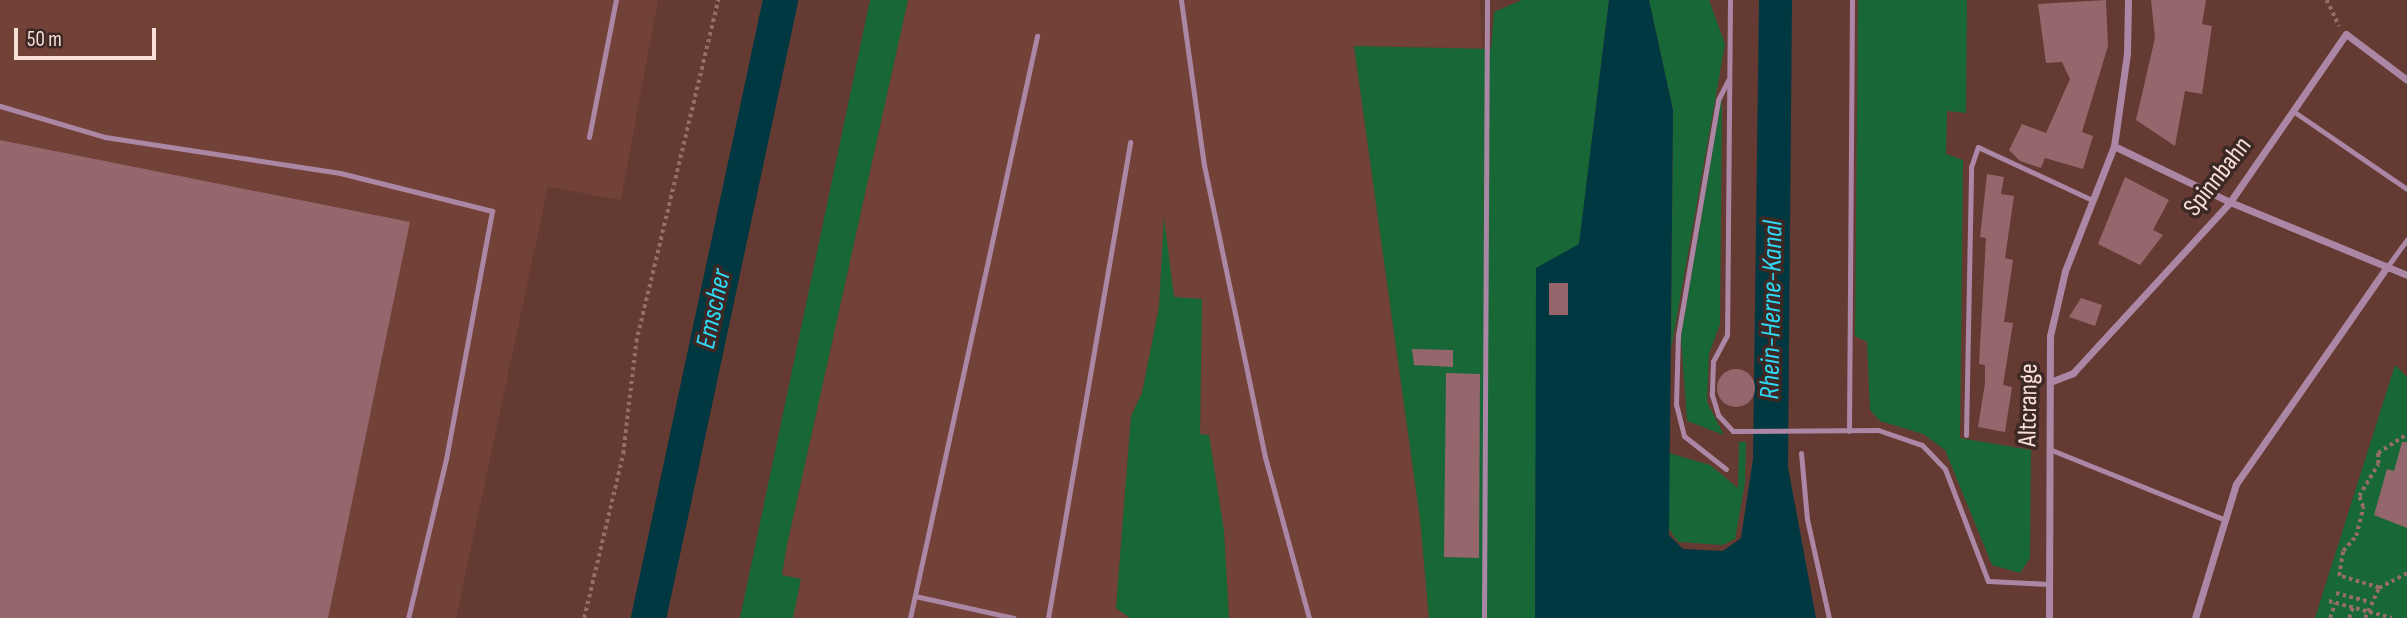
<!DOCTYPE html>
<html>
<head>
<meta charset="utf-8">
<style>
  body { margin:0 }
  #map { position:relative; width:2407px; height:618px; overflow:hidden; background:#643a32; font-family:"Sofia Sans Condensed",sans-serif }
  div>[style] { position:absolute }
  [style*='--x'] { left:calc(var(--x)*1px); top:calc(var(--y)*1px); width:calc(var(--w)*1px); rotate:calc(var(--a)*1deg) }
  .built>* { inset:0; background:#724137 }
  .green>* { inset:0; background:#186737 }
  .water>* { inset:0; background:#003841 }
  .river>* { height:35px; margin:-17.5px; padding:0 17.5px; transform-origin:17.5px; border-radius:17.5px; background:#003841 }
  .building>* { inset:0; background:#95666b }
  .round { border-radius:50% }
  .path>* { height:3.5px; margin-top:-1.75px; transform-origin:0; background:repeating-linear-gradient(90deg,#946e67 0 3.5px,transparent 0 7px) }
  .lane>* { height:5px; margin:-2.5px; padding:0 2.5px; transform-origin:2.5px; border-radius:2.5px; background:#ac87a5 }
  .street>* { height:7px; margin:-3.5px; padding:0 3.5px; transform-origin:3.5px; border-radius:3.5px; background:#ac87a5 }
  span { translate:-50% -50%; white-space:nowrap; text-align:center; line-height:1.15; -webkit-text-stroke:7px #3c2824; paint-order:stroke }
  .street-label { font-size:26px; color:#fadfd9 }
  .water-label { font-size:28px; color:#2fd9f5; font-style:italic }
  .scale { position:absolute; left:14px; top:28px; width:142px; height:32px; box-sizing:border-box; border:4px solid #fadfd9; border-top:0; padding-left:9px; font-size:21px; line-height:24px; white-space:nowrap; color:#fadfd9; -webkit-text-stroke:5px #3c2824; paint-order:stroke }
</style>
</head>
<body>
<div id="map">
  <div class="built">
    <div style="clip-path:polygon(0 0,658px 0,621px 200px,548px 187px,456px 618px,0 618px)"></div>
    <div style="clip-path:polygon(908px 0,1480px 0,1482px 48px,1354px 47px,1420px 519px,1429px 618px,1229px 618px,1224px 531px,1200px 434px,1202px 299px,1174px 298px,1164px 223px,1159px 307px,1142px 393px,1131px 416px,1116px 608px,1130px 618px,793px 618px,801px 579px,782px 575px,787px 545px)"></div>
  </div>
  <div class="green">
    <div style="clip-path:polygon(870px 0,908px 0,787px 545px,782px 575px,801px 579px,793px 618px,740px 618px)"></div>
    <div style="clip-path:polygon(1522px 0,1609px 0,1579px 245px,1537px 288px,1535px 618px,1429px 618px,1420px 519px,1354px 46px,1491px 49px,1494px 12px)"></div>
    <div style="clip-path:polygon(1649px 0,1709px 0,1725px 44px,1671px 350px,1673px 110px)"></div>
    <div style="clip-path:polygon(1858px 0,1967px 0,1966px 113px,1947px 111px,1946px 154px,1963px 160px,1960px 438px,2031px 450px,2030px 558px,2020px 573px,1992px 565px,1945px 450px,1923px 434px,1880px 421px,1870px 410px,1867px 342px,1855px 336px)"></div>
    <div style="clip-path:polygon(1722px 96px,1720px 324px,1709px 354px,1707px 402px,1724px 435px,1687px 421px,1681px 337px)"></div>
    <div style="clip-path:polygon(1164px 217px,1174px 297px,1202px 299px,1200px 434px,1209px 435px,1224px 531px,1229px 618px,1130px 618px,1116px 608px,1131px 416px,1142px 393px,1159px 307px)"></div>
    <div style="clip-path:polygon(2395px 365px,2407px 377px,2407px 618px,2315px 618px)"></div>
    <div style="clip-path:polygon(1739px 442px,1746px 442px,1745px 483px,1735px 539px,1723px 545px,1678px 542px,1669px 529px,1669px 453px,1710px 465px,1738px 488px)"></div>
  </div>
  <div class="water">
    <div style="clip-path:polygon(1609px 0,1649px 0,1673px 110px,1669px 535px,1683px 549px,1723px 551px,1741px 538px,1753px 459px,1759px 0,1792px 0,1788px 467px,1816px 618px,1535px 618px,1536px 268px,1579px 244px)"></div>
  </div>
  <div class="river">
    <div style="--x:648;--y:618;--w:632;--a:-77.94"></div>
  </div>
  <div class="building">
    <div style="clip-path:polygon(2106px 0,2108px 46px,2082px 132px,2093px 136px,2083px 169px,2045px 158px,2041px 168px,2020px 161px,2009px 150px,2022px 124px,2046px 133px,2070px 79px,2062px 62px,2046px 63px,2038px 4px)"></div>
    <div style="clip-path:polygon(2151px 0,2206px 0,2202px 24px,2212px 26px,2202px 94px,2185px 91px,2175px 146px,2136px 120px,2155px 38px)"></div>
    <div style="clip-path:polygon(0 140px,410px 222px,328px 618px,0 618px)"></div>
    <div style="clip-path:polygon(1987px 174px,2004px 177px,2001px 194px,2014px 196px,2005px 258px,2013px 260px,2004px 322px,2013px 323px,2003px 385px,2012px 387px,2005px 432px,1978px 427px,1985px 383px,1985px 365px,1979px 364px,1986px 238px,1980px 237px)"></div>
    <div style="clip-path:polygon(2125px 177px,2169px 200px,2153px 230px,2163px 235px,2140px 265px,2098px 244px)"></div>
    <div style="clip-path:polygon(1549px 283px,1568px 283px,1568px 315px,1549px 315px)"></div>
    <div style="clip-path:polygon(2081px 298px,2102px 305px,2095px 326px,2069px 317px)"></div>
    <div style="clip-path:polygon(1412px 349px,1453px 350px,1453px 367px,1414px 365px)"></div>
    <div class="round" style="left:1717px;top:369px;width:38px;height:38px"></div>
    <div style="clip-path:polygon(1446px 373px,1480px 374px,1479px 558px,1444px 557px)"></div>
    <div style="clip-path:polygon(2402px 442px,2407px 442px,2407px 528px,2374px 515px,2387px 469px,2394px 471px)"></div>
  </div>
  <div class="path">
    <div style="--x:2327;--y:0;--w:29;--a:65"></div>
    <div style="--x:2379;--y:588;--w:42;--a:-163.3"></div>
    <div style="--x:2339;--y:576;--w:25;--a:-81"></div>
    <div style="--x:2343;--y:551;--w:20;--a:-49"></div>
    <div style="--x:2356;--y:536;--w:30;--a:-76"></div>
    <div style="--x:2363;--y:507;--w:12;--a:-110"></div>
    <div style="--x:2359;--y:496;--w:37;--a:-59"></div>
    <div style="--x:2378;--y:464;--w:11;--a:-90"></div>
    <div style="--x:2378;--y:453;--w:35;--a:-33"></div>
    <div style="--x:2336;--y:593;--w:35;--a:15"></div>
    <div style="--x:2329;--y:601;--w:65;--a:15.1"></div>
    <div style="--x:584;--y:618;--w:169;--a:-76.6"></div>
    <div style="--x:623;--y:454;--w:113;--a:-83.4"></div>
    <div style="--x:636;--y:342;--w:352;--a:-76.5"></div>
    <div style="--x:2330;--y:618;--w:16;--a:-72"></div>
    <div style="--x:2349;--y:618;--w:12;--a:-70"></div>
    <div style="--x:2365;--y:618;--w:33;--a:-65"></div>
    <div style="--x:2379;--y:588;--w:32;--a:-28"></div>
  </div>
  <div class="lane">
    <div style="--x:1181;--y:0;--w:167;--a:82.1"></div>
    <div style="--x:1204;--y:165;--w:298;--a:78.2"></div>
    <div style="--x:1265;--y:457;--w:167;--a:74.7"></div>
    <div style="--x:1730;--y:0;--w:335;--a:90.5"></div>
    <div style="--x:1727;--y:335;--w:30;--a:118"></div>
    <div style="--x:1713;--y:361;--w:34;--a:92"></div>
    <div style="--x:1712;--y:395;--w:21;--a:73"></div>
    <div style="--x:1718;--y:415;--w:22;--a:47"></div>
    <div style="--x:1733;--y:431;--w:145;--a:-0.4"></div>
    <div style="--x:1878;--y:430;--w:46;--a:18.8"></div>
    <div style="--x:1922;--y:445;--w:33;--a:46"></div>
    <div style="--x:1945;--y:469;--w:120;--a:69"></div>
    <div style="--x:1988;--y:581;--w:61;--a:2.8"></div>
    <div style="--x:0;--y:106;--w:109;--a:16.4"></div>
    <div style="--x:105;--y:137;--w:238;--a:8.7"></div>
    <div style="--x:340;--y:173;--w:157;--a:14"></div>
    <div style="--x:492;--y:211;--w:252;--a:100.5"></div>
    <div style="--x:446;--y:459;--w:163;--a:103.4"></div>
    <div style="--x:2293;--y:111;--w:138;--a:34.4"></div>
    <div style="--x:589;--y:137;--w:140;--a:-78.9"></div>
    <div style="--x:2387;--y:267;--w:34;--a:-54"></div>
    <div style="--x:1849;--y:431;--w:431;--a:-89.6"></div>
    <div style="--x:1966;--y:435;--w:268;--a:-88.9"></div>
    <div style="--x:1971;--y:167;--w:21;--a:-71"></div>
    <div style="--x:1978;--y:147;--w:123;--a:24.9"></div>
    <div style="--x:2049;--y:449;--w:188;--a:21.9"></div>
    <div style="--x:1801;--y:453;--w:66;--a:84.8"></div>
    <div style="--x:1807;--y:519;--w:101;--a:77.5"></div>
    <div style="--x:1726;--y:469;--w:53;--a:-141.8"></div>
    <div style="--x:1684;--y:436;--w:32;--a:-104"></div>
    <div style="--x:1676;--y:405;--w:70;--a:-88.4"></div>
    <div style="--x:1678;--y:335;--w:238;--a:-80.3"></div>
    <div style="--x:1718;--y:100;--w:22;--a:-63"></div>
    <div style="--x:915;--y:596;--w:101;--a:12.5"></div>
    <div style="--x:910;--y:618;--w:596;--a:-77.69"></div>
    <div style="--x:1048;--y:618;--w:483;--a:-80.2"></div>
    <div style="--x:1484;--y:618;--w:618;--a:-89.72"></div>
  </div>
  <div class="street">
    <div style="--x:2114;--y:146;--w:129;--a:25.8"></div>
    <div style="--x:2230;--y:202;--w:191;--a:22.4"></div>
    <div style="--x:2050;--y:382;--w:25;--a:-21"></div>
    <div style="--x:2073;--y:373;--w:232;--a:-47.4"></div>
    <div style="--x:2230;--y:202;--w:204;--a:-55.4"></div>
    <div style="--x:2346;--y:34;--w:76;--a:37"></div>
    <div style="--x:2049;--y:618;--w:282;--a:-89.8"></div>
    <div style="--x:2050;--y:336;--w:67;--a:-77"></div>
    <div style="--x:2065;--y:271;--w:134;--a:-68.6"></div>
    <div style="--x:2114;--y:146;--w:94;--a:-82"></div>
    <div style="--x:2127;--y:53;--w:53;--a:-88.9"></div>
    <div style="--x:2195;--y:618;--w:140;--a:-73"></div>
    <div style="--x:2236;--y:484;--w:264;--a:-55.2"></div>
  </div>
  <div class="street-label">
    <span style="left:2218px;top:177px;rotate:-52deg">Spinnbahn</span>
    <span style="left:2029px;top:405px;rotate:-89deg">Altcrange</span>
  </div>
  <div class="water-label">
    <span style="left:714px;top:309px;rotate:-78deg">Emscher</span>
    <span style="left:1772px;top:310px;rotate:-89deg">Rhein-Herne-Kanal</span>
  </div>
  <div class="scale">50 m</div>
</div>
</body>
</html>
